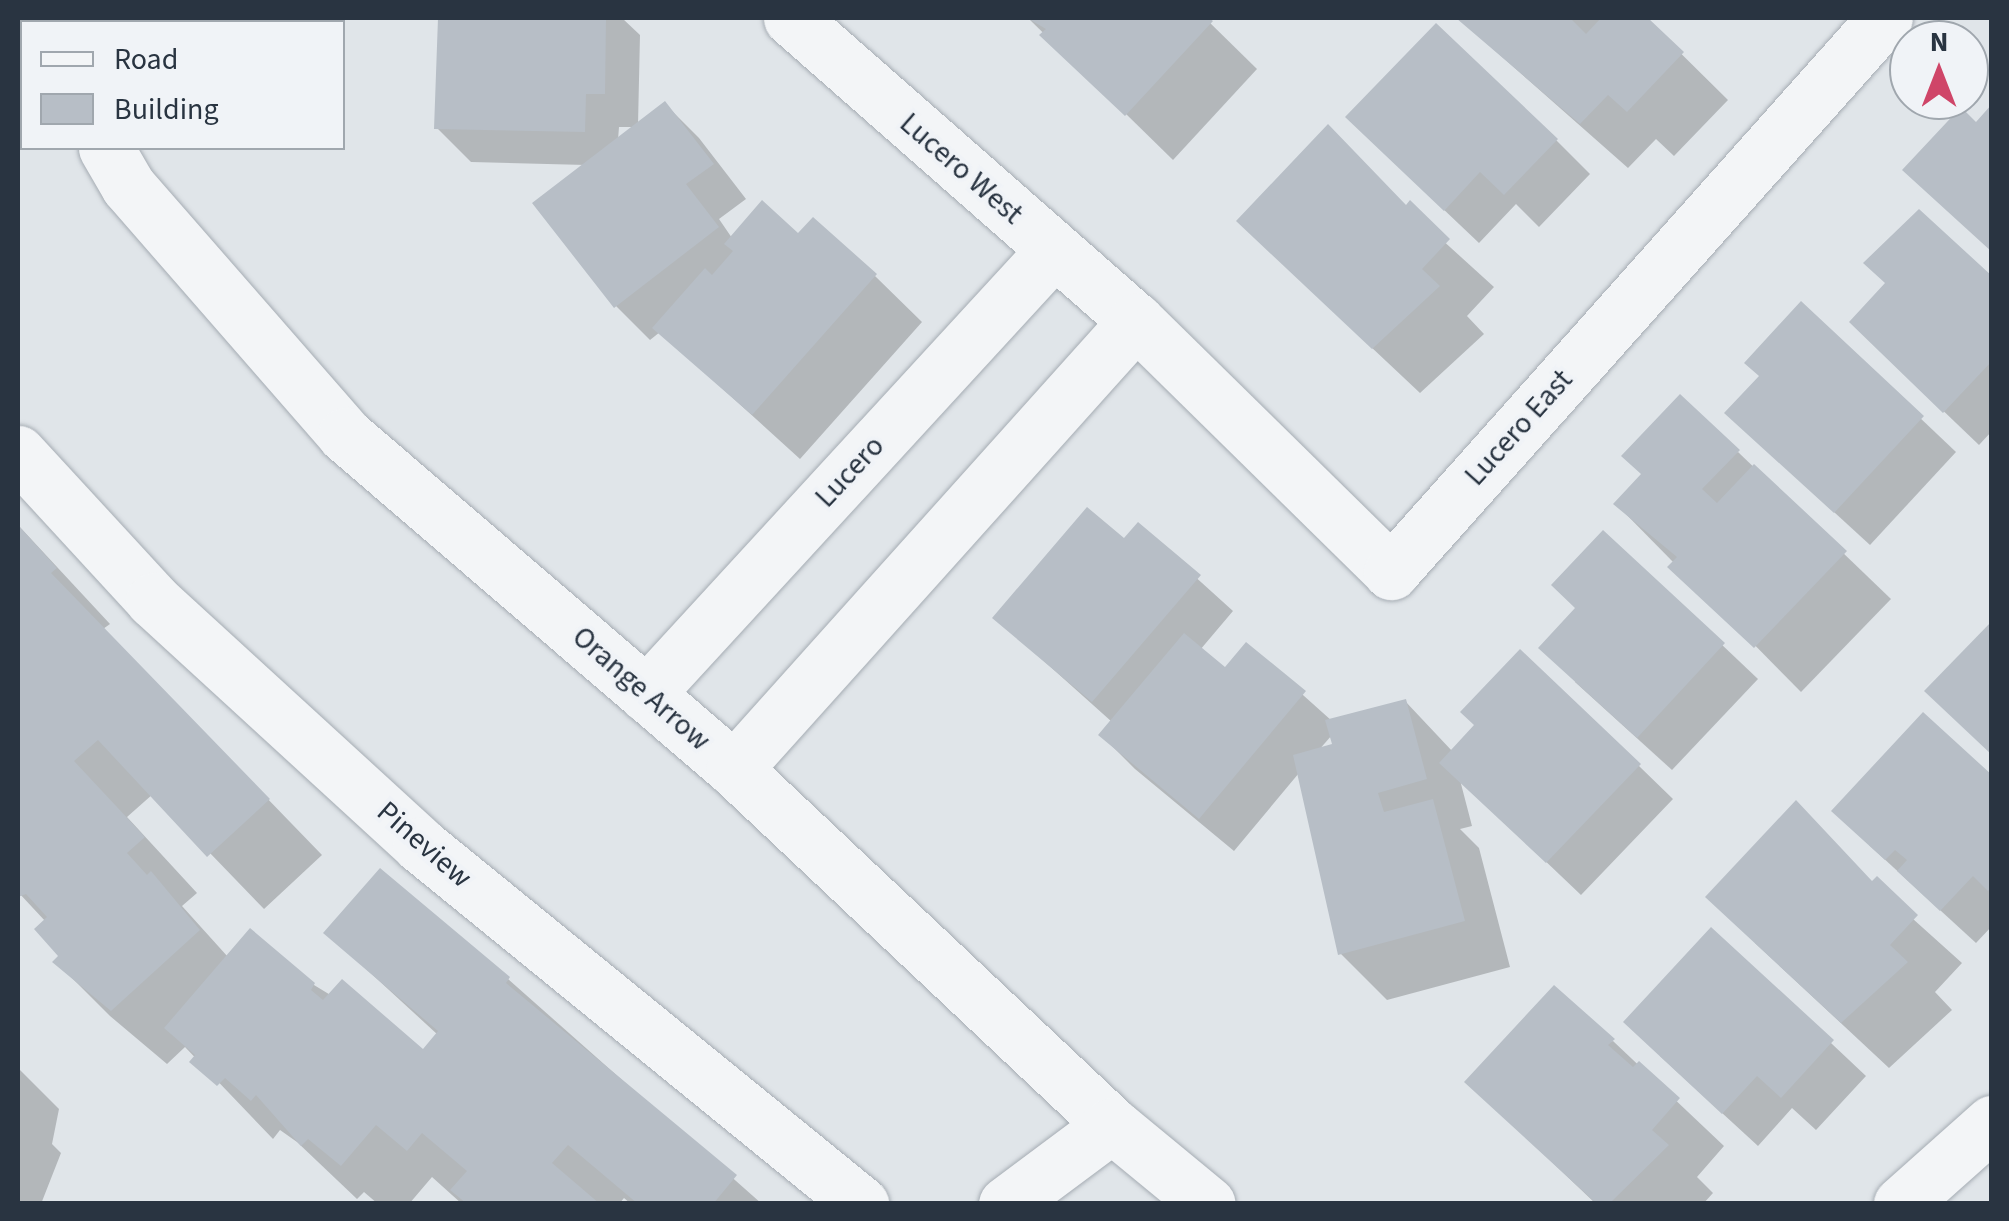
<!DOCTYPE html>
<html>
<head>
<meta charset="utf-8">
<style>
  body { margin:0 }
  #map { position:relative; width:2009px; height:1221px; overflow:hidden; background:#e0e5e9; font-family:"Source Sans 3",sans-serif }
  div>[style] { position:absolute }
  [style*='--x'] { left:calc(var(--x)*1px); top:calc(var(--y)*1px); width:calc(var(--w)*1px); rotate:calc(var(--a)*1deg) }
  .shadow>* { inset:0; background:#0003 }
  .building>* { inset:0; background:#b7bec6 }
  .roads { filter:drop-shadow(0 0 2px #a5acb3) drop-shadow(0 0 2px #a5acb3) }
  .minor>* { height:55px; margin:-27.5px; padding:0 27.5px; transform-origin:27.5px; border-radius:27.5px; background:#f3f5f7 }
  span { translate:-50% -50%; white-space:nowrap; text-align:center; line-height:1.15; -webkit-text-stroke:8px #f0f3f7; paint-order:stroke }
  .street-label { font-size:30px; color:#293441 }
  .frame { position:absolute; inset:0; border:20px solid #293441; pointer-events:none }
  .legend { position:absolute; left:20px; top:20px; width:325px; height:130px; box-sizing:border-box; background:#f0f3f7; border:2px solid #a0a7ae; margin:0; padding:12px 18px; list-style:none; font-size:30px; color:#293441 }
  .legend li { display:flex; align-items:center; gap:20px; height:50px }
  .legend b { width:50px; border:2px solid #a0a7ae }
  .north { position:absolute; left:1889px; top:20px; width:100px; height:100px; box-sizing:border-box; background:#f0f3f7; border:2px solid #a0a7ae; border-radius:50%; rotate:0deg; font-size:28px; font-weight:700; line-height:40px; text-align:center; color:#293441 }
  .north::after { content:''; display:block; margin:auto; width:35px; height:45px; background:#cf4568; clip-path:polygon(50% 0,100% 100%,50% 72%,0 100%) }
</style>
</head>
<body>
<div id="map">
  <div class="shadow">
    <div style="clip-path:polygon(evenodd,440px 18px,622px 18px,640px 35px,638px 125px,665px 104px,699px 138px,746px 199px,719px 219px,732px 238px,799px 236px,875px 276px,922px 322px,800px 459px,660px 332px,650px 340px,616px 306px,586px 165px,471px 162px,437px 128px,440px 18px,619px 127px,636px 127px,618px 140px,619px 127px)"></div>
    <div style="clip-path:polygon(1028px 18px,1205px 18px,1257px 69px,1173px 160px)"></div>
    <div style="clip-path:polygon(1458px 18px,1645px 18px,1728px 100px,1674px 156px,1656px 139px,1628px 168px)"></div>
    <div style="clip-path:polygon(1556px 140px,1590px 174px,1539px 227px,1516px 204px,1479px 243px,1382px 151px)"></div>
    <div style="clip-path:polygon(1407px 208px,1494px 287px,1467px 316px,1484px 334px,1420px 393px,1286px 267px)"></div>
    <div style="clip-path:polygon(1992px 280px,1992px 431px,1979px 445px,1886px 356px,1888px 284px)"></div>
    <div style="clip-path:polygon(1801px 305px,1956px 452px,1870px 545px,1762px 446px)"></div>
    <div style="clip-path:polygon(1738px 452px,1891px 599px,1801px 692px,1616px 504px)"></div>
    <div style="clip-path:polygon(18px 525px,110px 624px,103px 629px,322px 855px,264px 909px,153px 794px,127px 817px,197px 893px,182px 906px,228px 957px,314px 985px,424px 1052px,438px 1035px,327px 933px,508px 979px,762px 1204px,631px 1204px,624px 1198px,619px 1204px,462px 1204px,432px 1177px,409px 1204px,378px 1204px,364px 1192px,357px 1199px,297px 1142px,280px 1130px,273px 1139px,185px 1047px,167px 1064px,110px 1016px,56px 962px,62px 956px,46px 922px,18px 892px)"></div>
    <div style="clip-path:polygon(evenodd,1139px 526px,1233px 611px,1200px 650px,1225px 671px,1247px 645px,1332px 721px,1405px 701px,1453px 752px,1639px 766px,1673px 799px,1581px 895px,1460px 780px,1472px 826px,1460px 829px,1479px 848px,1510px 967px,1387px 1000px,1340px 953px,1299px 773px,1234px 851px,1135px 769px,1101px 735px,1112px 722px,996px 618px,1125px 542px,1139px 526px,1332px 735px,1335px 746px,1318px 751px,1332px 735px)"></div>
    <div style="clip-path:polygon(1604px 533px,1758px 679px,1672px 770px,1575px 682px,1578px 609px)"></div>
    <div style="clip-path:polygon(1992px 783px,1992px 926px,1976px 943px,1869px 845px)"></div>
    <div style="clip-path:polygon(1873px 883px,1962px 963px,1935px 992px,1952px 1010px,1889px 1068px,1755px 943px)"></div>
    <div style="clip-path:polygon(1711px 930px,1866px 1076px,1816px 1130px,1792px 1108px,1758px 1146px,1660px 1056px)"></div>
    <div style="clip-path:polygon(1613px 1041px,1724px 1146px,1697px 1177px,1713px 1193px,1703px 1204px,1596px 1204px,1468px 1082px)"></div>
    <div style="clip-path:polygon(18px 1068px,59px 1109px,52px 1144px,61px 1153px,41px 1204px,18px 1204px)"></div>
  </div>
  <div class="building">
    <div style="clip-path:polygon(438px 18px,606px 18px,605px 94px,586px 94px,585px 132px,434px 129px)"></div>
    <div style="clip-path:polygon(1027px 18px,1209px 18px,1213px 21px,1125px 116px,1039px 35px,1046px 29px)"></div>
    <div style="clip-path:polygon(1456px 18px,1570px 18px,1586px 34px,1601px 18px,1648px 18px,1684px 52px,1627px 112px,1608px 95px,1580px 124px)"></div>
    <div style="clip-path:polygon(1436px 23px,1558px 139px,1504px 195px,1480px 172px,1444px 211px,1345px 117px)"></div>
    <div style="clip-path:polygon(665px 101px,714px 164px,686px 184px,719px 227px,614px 308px,532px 203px)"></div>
    <div style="clip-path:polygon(1992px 104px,1992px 252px,1902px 170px,1961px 107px,1976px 122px)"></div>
    <div style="clip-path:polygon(1328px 124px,1406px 205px,1410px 200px,1450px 239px,1422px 269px,1440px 286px,1372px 349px,1236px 221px)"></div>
    <div style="clip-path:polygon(762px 200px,798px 233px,813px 217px,877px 274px,752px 415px,652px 328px,705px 268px,712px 275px,733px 251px,724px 244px)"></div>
    <div style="clip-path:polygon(1919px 209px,1992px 276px,1992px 361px,1943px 413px,1849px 322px,1885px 283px,1863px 263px)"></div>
    <div style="clip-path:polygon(1801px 301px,1924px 416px,1834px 513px,1724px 413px,1759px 376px,1744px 363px)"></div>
    <div style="clip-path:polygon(1680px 394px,1740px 450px,1702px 489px,1717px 503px,1754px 464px,1847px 551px,1754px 648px,1667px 567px,1677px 557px,1613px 504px,1641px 474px,1621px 456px)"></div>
    <div style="clip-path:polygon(1087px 507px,1124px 538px,1138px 522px,1201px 575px,1092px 702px,992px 618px)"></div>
    <div style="clip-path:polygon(18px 525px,57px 568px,51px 573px,270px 799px,207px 857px,98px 740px,74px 761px,145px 837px,127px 853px,147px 875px,151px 871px,200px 930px,111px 1011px,52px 962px,58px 956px,34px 929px,47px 917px,26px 894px,18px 897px)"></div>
    <div style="clip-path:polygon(1603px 530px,1725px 643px,1637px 738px,1538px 648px,1575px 608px,1551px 585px)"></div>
    <div style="clip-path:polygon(1992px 621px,1992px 755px,1924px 691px)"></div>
    <div style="clip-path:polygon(1184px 633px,1225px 667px,1246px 642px,1306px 691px,1199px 819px,1098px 735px)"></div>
    <div style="clip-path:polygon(1520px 649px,1641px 764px,1546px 863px,1439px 763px,1474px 725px,1460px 712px)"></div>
    <div style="clip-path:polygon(1406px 699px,1427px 779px,1378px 793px,1384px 812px,1433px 799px,1465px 921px,1338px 955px,1293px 755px,1332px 744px,1325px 720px)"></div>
    <div style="clip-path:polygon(1923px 712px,1992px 775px,1992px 886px,1988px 891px,1973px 876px,1940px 911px,1897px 871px,1907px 860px,1895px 850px,1885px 860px,1831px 811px)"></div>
    <div style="clip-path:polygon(1796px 800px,1872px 881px,1877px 876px,1918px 915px,1890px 945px,1908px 962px,1841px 1023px,1705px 897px)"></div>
    <div style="clip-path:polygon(380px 868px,510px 977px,506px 983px,737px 1175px,713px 1204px,638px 1204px,568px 1145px,552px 1163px,600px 1204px,467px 1204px,450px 1190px,467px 1171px,422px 1133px,407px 1151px,376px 1125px,341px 1166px,308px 1139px,301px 1146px,256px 1095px,251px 1101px,225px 1078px,217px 1086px,189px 1062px,195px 1055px,164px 1028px,250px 928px,315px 983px,311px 990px,323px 1000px,342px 979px,423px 1049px,438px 1031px,323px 933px)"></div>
    <div style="clip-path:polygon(1711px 927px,1834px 1040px,1781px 1098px,1757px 1076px,1722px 1114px,1623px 1022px)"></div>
    <div style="clip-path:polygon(1554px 985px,1615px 1039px,1608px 1045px,1633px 1067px,1639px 1061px,1680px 1098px,1652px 1130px,1669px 1145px,1609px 1204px,1597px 1204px,1464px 1082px)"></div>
  </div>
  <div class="roads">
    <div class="minor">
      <div style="--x:30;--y:18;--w:5;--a:53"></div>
      <div style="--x:791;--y:18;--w:459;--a:41.3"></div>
      <div style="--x:1136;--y:321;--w:358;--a:44.5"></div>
      <div style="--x:1391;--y:572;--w:742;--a:-48.28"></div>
      <div style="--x:106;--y:148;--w:44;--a:59.9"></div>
      <div style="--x:128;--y:186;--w:330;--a:48.9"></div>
      <div style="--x:345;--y:435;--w:513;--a:40.65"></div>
      <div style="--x:734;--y:769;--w:519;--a:43.28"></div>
      <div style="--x:1112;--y:1125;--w:124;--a:39.5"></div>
      <div style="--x:18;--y:453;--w:200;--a:47.4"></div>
      <div style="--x:153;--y:600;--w:362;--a:42.5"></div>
      <div style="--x:420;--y:845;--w:569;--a:39.15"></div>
      <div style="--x:646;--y:694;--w:603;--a:-47.42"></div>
      <div style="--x:734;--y:769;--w:602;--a:-48.1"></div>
      <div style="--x:1006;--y:1204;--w:132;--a:-36.7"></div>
      <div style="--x:1901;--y:1204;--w:122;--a:-41.7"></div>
    </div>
  </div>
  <div class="street-label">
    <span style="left:961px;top:169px;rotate:41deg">Lucero West</span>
    <span style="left:1519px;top:428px;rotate:-48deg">Lucero East</span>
    <span style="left:850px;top:472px;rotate:-47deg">Lucero</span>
    <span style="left:641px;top:689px;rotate:41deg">Orange Arrow</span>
    <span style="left:424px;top:845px;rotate:41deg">Pineview</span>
  </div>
  <div class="frame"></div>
  <ul class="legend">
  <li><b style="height:12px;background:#f3f5f7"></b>Road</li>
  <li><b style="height:28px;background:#b7bec6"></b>Building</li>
  </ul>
  <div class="north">N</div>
</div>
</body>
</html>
